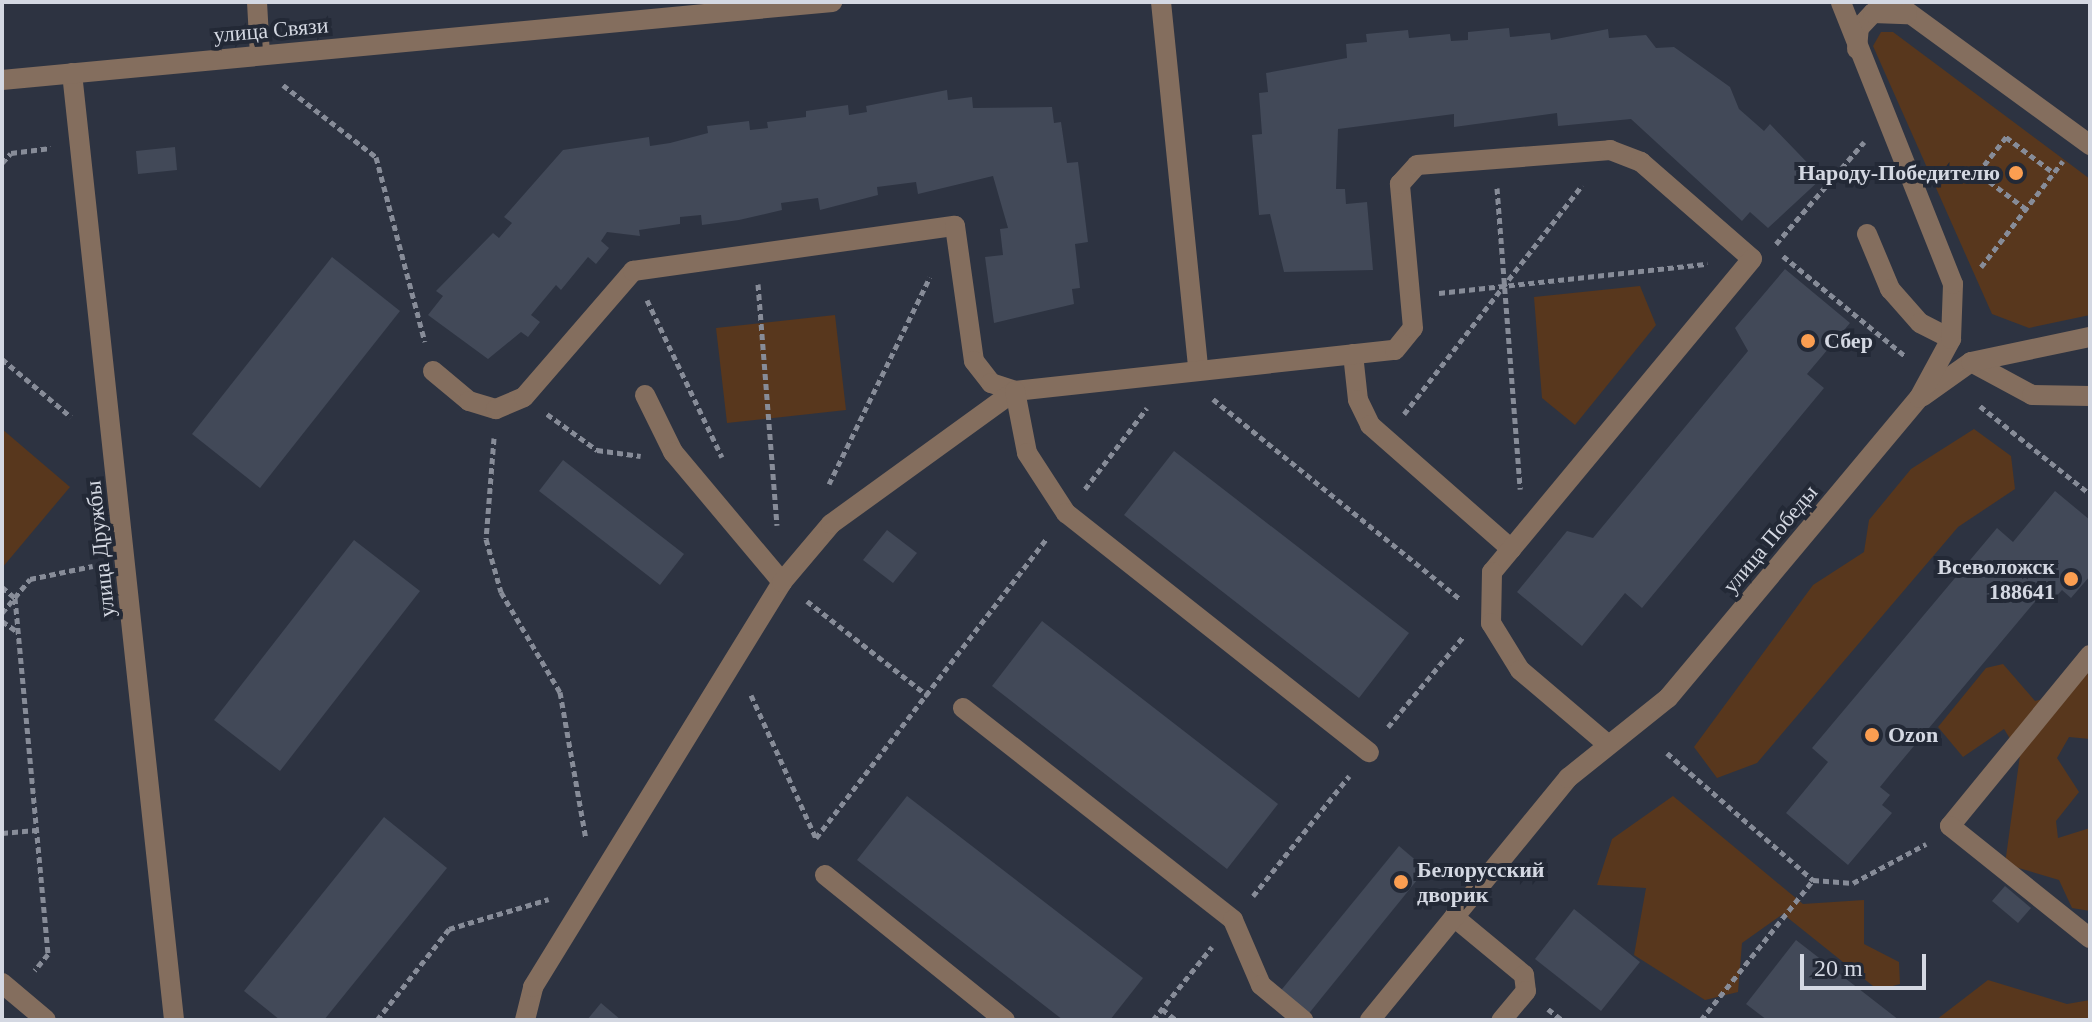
<!DOCTYPE html>
<html>
<head>
<meta charset="utf-8">
<style>
  body { margin:0 }
  #map { position:relative; width:2092px; height:1022px; overflow:hidden; background:#2d3341; font-family:"Times New Roman",serif }
  div>[style] { position:absolute }
  [style*='--x'] { left:calc(var(--x)*1px); top:calc(var(--y)*1px); width:calc(var(--w)*1px); rotate:calc(var(--a)*1deg) }
  .green>* { inset:0; background:#58371d }
  .building>* { inset:0; background:#424958 }
  .path>* { height:5px; margin-top:-2.5px; transform-origin:0; background:repeating-linear-gradient(90deg,#878c98 0 6px,transparent 0 10px) }
  .minor>* { height:20px; margin:-10px; padding:0 10px; transform-origin:10px; border-radius:10px; background:#846e5e }
  .dots>* { width:22px; height:22px; translate:-50% -50%; box-sizing:border-box; border:4px solid #232936; border-radius:50% }
  span { translate:-50% -50%; white-space:nowrap; text-align:center; line-height:1.15; -webkit-text-stroke:8px #232936; paint-order:stroke }
  .street-label { font-size:22px; color:#d4d8e2 }
  .poi-label { font-size:22px; color:#d4d8e2; font-weight:700 }
  .right { translate:-100% -50%; text-align:right }
  .left { translate:0 -50%; text-align:left }
  .frame { position:absolute; inset:0; border:4px solid #d4d8e2; pointer-events:none }
  .scale { position:absolute; left:1800px; top:954px; width:126px; height:36px; box-sizing:border-box; border:4px solid #d4d8e2; border-top:0; padding-left:10px; font-size:24px; line-height:28px; white-space:nowrap; color:#d4d8e2; -webkit-text-stroke:6px #232936; paint-order:stroke }
</style>
</head>
<body>
<div id="map">
  <div class="green">
    <div style="clip-path:polygon(1881px 32px,1893px 32px,2090px 179px,2090px 315px,2029px 328px,1992px 314px,1873px 46px)"></div>
    <div style="clip-path:polygon(1640px 286px,1656px 325px,1575px 425px,1542px 398px,1534px 297px)"></div>
    <div style="clip-path:polygon(835px 315px,846px 410px,727px 423px,716px 328px)"></div>
    <div style="clip-path:polygon(2px 429px,70px 487px,2px 568px)"></div>
    <div style="clip-path:polygon(1974px 429px,2011px 456px,2015px 489px,1958px 527px,1757px 763px,1717px 778px,1694px 747px,1813px 585px,1864px 552px,1869px 520px,1911px 469px)"></div>
    <div style="clip-path:polygon(2090px 647px,2090px 739px,2069px 737px,2057px 758px,2079px 792px,2056px 821px,2058px 838px,2090px 828px,2090px 911px,2072px 908px,2059px 880px,2005px 864px,2020px 755px,2004px 729px,1963px 757px,1938px 727px,1986px 668px,2003px 664px,2035px 701px,2071px 692px)"></div>
    <div style="clip-path:polygon(1673px 796px,1803px 904px,1864px 900px,1864px 944px,1899px 962px,1900px 984px,1878px 990px,1783px 914px,1742px 943px,1738px 992px,1705px 1000px,1634px 955px,1646px 888px,1597px 885px,1612px 839px)"></div>
    <div style="clip-path:polygon(1988px 980px,2067px 1004px,2090px 1000px,2090px 1020px,1936px 1020px)"></div>
  </div>
  <div class="building">
    <div style="clip-path:polygon(1509px 28px,1510px 37px,1550px 33px,1551px 40px,1608px 29px,1609px 38px,1646px 35px,1656px 48px,1674px 47px,1730px 87px,1739px 109px,1764px 131px,1770px 124px,1822px 178px,1768px 228px,1750px 212px,1742px 221px,1631px 119px,1558px 126px,1557px 113px,1454px 127px,1454px 114px,1338px 129px,1336px 189px,1345px 189px,1346px 204px,1367px 202px,1373px 270px,1284px 272px,1270px 214px,1259px 215px,1252px 135px,1262px 134px,1259px 93px,1268px 92px,1266px 73px,1347px 58px,1346px 44px,1367px 42px,1366px 34px,1408px 30px,1409px 38px,1450px 34px,1451px 41px,1468px 40px,1468px 32px)"></div>
    <div style="clip-path:polygon(947px 90px,948px 100px,972px 97px,973px 108px,1052px 107px,1054px 123px,1061px 122px,1067px 163px,1078px 162px,1088px 242px,1075px 244px,1080px 288px,1072px 289px,1074px 304px,994px 323px,985px 257px,1003px 255px,1000px 229px,1008px 228px,993px 176px,918px 194px,916px 182px,877px 187px,878px 195px,820px 210px,818px 198px,781px 203px,782px 210px,739px 220px,702px 225px,701px 215px,680px 217px,680px 224px,639px 230px,640px 236px,607px 232px,601px 241px,609px 248px,596px 264px,588px 257px,561px 290px,556px 285px,531px 315px,540px 322px,528px 337px,521px 332px,488px 359px,428px 315px,443px 296px,436px 291px,493px 233px,499px 238px,512px 223px,504px 217px,563px 150px,649px 137px,650px 146px,670px 143px,708px 133px,707px 126px,749px 121px,750px 130px,768px 128px,767px 122px,806px 117px,806px 111px,848px 105px,849px 115px,867px 112px,866px 106px)"></div>
    <div style="clip-path:polygon(175px 147px,177px 170px,138px 174px,136px 151px)"></div>
    <div style="clip-path:polygon(332px 257px,400px 311px,260px 488px,192px 434px)"></div>
    <div style="clip-path:polygon(1785px 269px,1850px 323px,1807px 374px,1824px 388px,1642px 608px,1625px 593px,1582px 646px,1517px 592px,1567px 531px,1593px 538px,1748px 351px,1735px 328px)"></div>
    <div style="clip-path:polygon(1174px 451px,1409px 633px,1359px 698px,1124px 515px)"></div>
    <div style="clip-path:polygon(563px 460px,684px 554px,660px 585px,539px 491px)"></div>
    <div style="clip-path:polygon(2055px 491px,2090px 520px,2090px 576px,2071px 598px,2062px 590px,2053px 600px,2043px 592px,1893px 771px,1880px 787px,1890px 795px,1882px 805px,1892px 813px,1848px 865px,1786px 813px,1828px 762px,1812px 748px,1997px 528px,2013px 542px)"></div>
    <div style="clip-path:polygon(887px 530px,917px 553px,893px 583px,863px 560px)"></div>
    <div style="clip-path:polygon(354px 540px,420px 591px,280px 771px,214px 720px)"></div>
    <div style="clip-path:polygon(1042px 621px,1278px 804px,1227px 869px,992px 686px)"></div>
    <div style="clip-path:polygon(907px 796px,1143px 978px,1110px 1020px,1063px 1020px,857px 860px)"></div>
    <div style="clip-path:polygon(384px 817px,447px 868px,324px 1020px,280px 1020px,244px 991px)"></div>
    <div style="clip-path:polygon(1399px 846px,1426px 869px,1306px 1017px,1278px 994px)"></div>
    <div style="clip-path:polygon(2005px 886px,2031px 908px,2018px 923px,1992px 901px)"></div>
    <div style="clip-path:polygon(1574px 909px,1640px 962px,1601px 1011px,1535px 959px)"></div>
    <div style="clip-path:polygon(1796px 940px,1899px 1020px,1767px 1020px,1746px 1004px)"></div>
    <div style="clip-path:polygon(601px 1003px,621px 1020px,587px 1020px)"></div>
  </div>
  <div class="path">
    <div style="--x:283;--y:85;--w:118;--a:37.7"></div>
    <div style="--x:376;--y:157;--w:191;--a:75.2"></div>
    <div style="--x:2;--y:163;--w:13;--a:-48"></div>
    <div style="--x:11;--y:153;--w:40;--a:-7.1"></div>
    <div style="--x:1497;--y:188;--w:302;--a:85.6"></div>
    <div style="--x:2026;--y:209;--w:60;--a:-143.1"></div>
    <div style="--x:1978;--y:173;--w:46;--a:-52.1"></div>
    <div style="--x:2006;--y:137;--w:60;--a:36.9"></div>
    <div style="--x:1776;--y:244;--w:135;--a:-49.2"></div>
    <div style="--x:1783;--y:256;--w:158;--a:39.3"></div>
    <div style="--x:1981;--y:267;--w:134;--a:-52.3"></div>
    <div style="--x:758;--y:284;--w:242;--a:85.5"></div>
    <div style="--x:1439;--y:293;--w:270;--a:-6.2"></div>
    <div style="--x:647;--y:300;--w:174;--a:64.5"></div>
    <div style="--x:2;--y:359;--w:90;--a:40"></div>
    <div style="--x:1213;--y:399;--w:318;--a:39"></div>
    <div style="--x:1980;--y:406;--w:141;--a:38.7"></div>
    <div style="--x:547;--y:414;--w:62;--a:35.8"></div>
    <div style="--x:597;--y:450;--w:44;--a:7.8"></div>
    <div style="--x:1404;--y:414;--w:290;--a:-52.1"></div>
    <div style="--x:494;--y:438;--w:101;--a:94.5"></div>
    <div style="--x:486;--y:539;--w:55;--a:74.2"></div>
    <div style="--x:501;--y:592;--w:116;--a:59.5"></div>
    <div style="--x:560;--y:692;--w:149;--a:80"></div>
    <div style="--x:829;--y:484;--w:230;--a:-64"></div>
    <div style="--x:1085;--y:489;--w:102;--a:-52.6"></div>
    <div style="--x:2;--y:587;--w:17;--a:40"></div>
    <div style="--x:15;--y:598;--w:358;--a:84.7"></div>
    <div style="--x:48;--y:954;--w:21;--a:129"></div>
    <div style="--x:807;--y:601;--w:154;--a:38.1"></div>
    <div style="--x:2;--y:613;--w:44;--a:-50.5"></div>
    <div style="--x:30;--y:579;--w:64;--a:-11.7"></div>
    <div style="--x:2;--y:621;--w:19;--a:35"></div>
    <div style="--x:751;--y:695;--w:157;--a:65.6"></div>
    <div style="--x:1388;--y:727;--w:117;--a:-50.2"></div>
    <div style="--x:1667;--y:753;--w:194;--a:41"></div>
    <div style="--x:2;--y:833;--w:34;--a:-5"></div>
    <div style="--x:816;--y:838;--w:379;--a:-52.4"></div>
    <div style="--x:1253;--y:896;--w:154;--a:-51.3"></div>
    <div style="--x:1162;--y:1009;--w:18;--a:38"></div>
    <div style="--x:1548;--y:1009;--w:18;--a:38"></div>
    <div style="--x:377;--y:1020;--w:116;--a:-51.6"></div>
    <div style="--x:449;--y:929;--w:104;--a:-16.7"></div>
    <div style="--x:1153;--y:1020;--w:94;--a:-51.1"></div>
    <div style="--x:1701;--y:1020;--w:179;--a:-51.3"></div>
    <div style="--x:1813;--y:880;--w:40;--a:4.3"></div>
    <div style="--x:1853;--y:883;--w:83;--a:-28.1"></div>
  </div>
  <div class="minor">
    <div style="--x:257;--y:2;--w:53;--a:86.8"></div>
    <div style="--x:1161;--y:2;--w:369;--a:84.2"></div>
    <div style="--x:1894;--y:2;--w:243;--a:36.1"></div>
    <div style="--x:1857;--y:49;--w:21;--a:-85"></div>
    <div style="--x:1859;--y:28;--w:21;--a:-47"></div>
    <div style="--x:1873;--y:13;--w:34;--a:2"></div>
    <div style="--x:72;--y:73;--w:952;--a:83.85"></div>
    <div style="--x:2;--y:80;--w:834;--a:-5.37"></div>
    <div style="--x:1867;--y:234;--w:60;--a:67.3"></div>
    <div style="--x:1890;--y:289;--w:45;--a:48.6"></div>
    <div style="--x:1920;--y:323;--w:35;--a:27"></div>
    <div style="--x:1353;--y:354;--w:46;--a:83.8"></div>
    <div style="--x:1358;--y:400;--w:28;--a:64"></div>
    <div style="--x:1370;--y:425;--w:188;--a:41.3"></div>
    <div style="--x:1971;--y:362;--w:69;--a:28.4"></div>
    <div style="--x:2032;--y:395;--w:58;--a:1"></div>
    <div style="--x:433;--y:371;--w:47;--a:39.8"></div>
    <div style="--x:469;--y:401;--w:28;--a:17"></div>
    <div style="--x:496;--y:409;--w:30;--a:-23"></div>
    <div style="--x:524;--y:397;--w:167;--a:-49.1"></div>
    <div style="--x:633;--y:271;--w:325;--a:-8"></div>
    <div style="--x:955;--y:226;--w:136;--a:82"></div>
    <div style="--x:974;--y:361;--w:28;--a:52"></div>
    <div style="--x:991;--y:383;--w:25;--a:18"></div>
    <div style="--x:1015;--y:391;--w:382;--a:-6.2"></div>
    <div style="--x:1395;--y:350;--w:28;--a:-51"></div>
    <div style="--x:1413;--y:328;--w:145;--a:-95.2"></div>
    <div style="--x:1400;--y:184;--w:25;--a:-48"></div>
    <div style="--x:1417;--y:165;--w:194;--a:-4.4"></div>
    <div style="--x:1610;--y:150;--w:33;--a:21"></div>
    <div style="--x:1641;--y:162;--w:147;--a:41.1"></div>
    <div style="--x:1752;--y:259;--w:407;--a:129.7"></div>
    <div style="--x:1492;--y:572;--w:51;--a:91.1"></div>
    <div style="--x:1491;--y:623;--w:55;--a:58.3"></div>
    <div style="--x:1520;--y:670;--w:113;--a:40.3"></div>
    <div style="--x:645;--y:395;--w:64;--a:63.8"></div>
    <div style="--x:673;--y:452;--w:170;--a:50"></div>
    <div style="--x:1923;--y:396;--w:59;--a:-35.3"></div>
    <div style="--x:1971;--y:362;--w:122;--a:-11.9"></div>
    <div style="--x:2090;--y:655;--w:221;--a:129.3"></div>
    <div style="--x:1950;--y:826;--w:179;--a:38.7"></div>
    <div style="--x:963;--y:708;--w:343;--a:38.1"></div>
    <div style="--x:1233;--y:920;--w:71;--a:66.7"></div>
    <div style="--x:1261;--y:985;--w:55;--a:39.8"></div>
    <div style="--x:825;--y:875;--w:231;--a:38.9"></div>
    <div style="--x:1454;--y:917;--w:91;--a:39.6"></div>
    <div style="--x:1524;--y:975;--w:16;--a:83"></div>
    <div style="--x:1526;--y:991;--w:38;--a:130"></div>
    <div style="--x:2;--y:983;--w:57;--a:40.1"></div>
    <div style="--x:525;--y:1020;--w:34;--a:-76"></div>
    <div style="--x:533;--y:987;--w:475;--a:-58.4"></div>
    <div style="--x:782;--y:582;--w:76;--a:-49.8"></div>
    <div style="--x:831;--y:524;--w:227;--a:-35.9"></div>
    <div style="--x:1015;--y:391;--w:63;--a:79"></div>
    <div style="--x:1027;--y:453;--w:72;--a:57"></div>
    <div style="--x:1066;--y:513;--w:386;--a:38.3"></div>
    <div style="--x:1370;--y:1020;--w:313;--a:-50.7"></div>
    <div style="--x:1568;--y:778;--w:128;--a:-38.7"></div>
    <div style="--x:1668;--y:698;--w:391;--a:-50.1"></div>
    <div style="--x:1919;--y:398;--w:67;--a:-61.5"></div>
    <div style="--x:1951;--y:339;--w:55;--a:-87.9"></div>
    <div style="--x:1953;--y:284;--w:303;--a:-111.7"></div>
  </div>
  <div class="dots">
    <div style="left:2016px;top:173px;background:#fb9e51"></div>
    <div style="left:1808px;top:341px;background:#fb9e51"></div>
    <div style="left:2071px;top:579px;background:#fb9e51"></div>
    <div style="left:1872px;top:735px;background:#fb9e51"></div>
    <div style="left:1401px;top:882px;background:#fb9e51"></div>
  </div>
  <div class="street-label">
    <span style="left:271px;top:30px;rotate:-5deg">улица Связи</span>
    <span style="left:1770px;top:539px;rotate:-50deg">улица Победы</span>
    <span style="left:100px;top:549px;rotate:-96deg">улица Дружбы</span>
  </div>
  <div class="poi-label">
    <span class="right" style="left:2000px;top:173px">Народу-Победителю</span>
    <span class="left" style="left:1824px;top:341px">Сбер</span>
    <span class="right" style="left:2055px;top:579px">Всеволожск<br>188641</span>
    <span class="left" style="left:1888px;top:735px">Ozon</span>
    <span class="left" style="left:1417px;top:882px">Белорусский<br>дворик</span>
  </div>
  <div class="frame"></div>
  <div class="scale">20 m</div>
</div>
</body>
</html>
